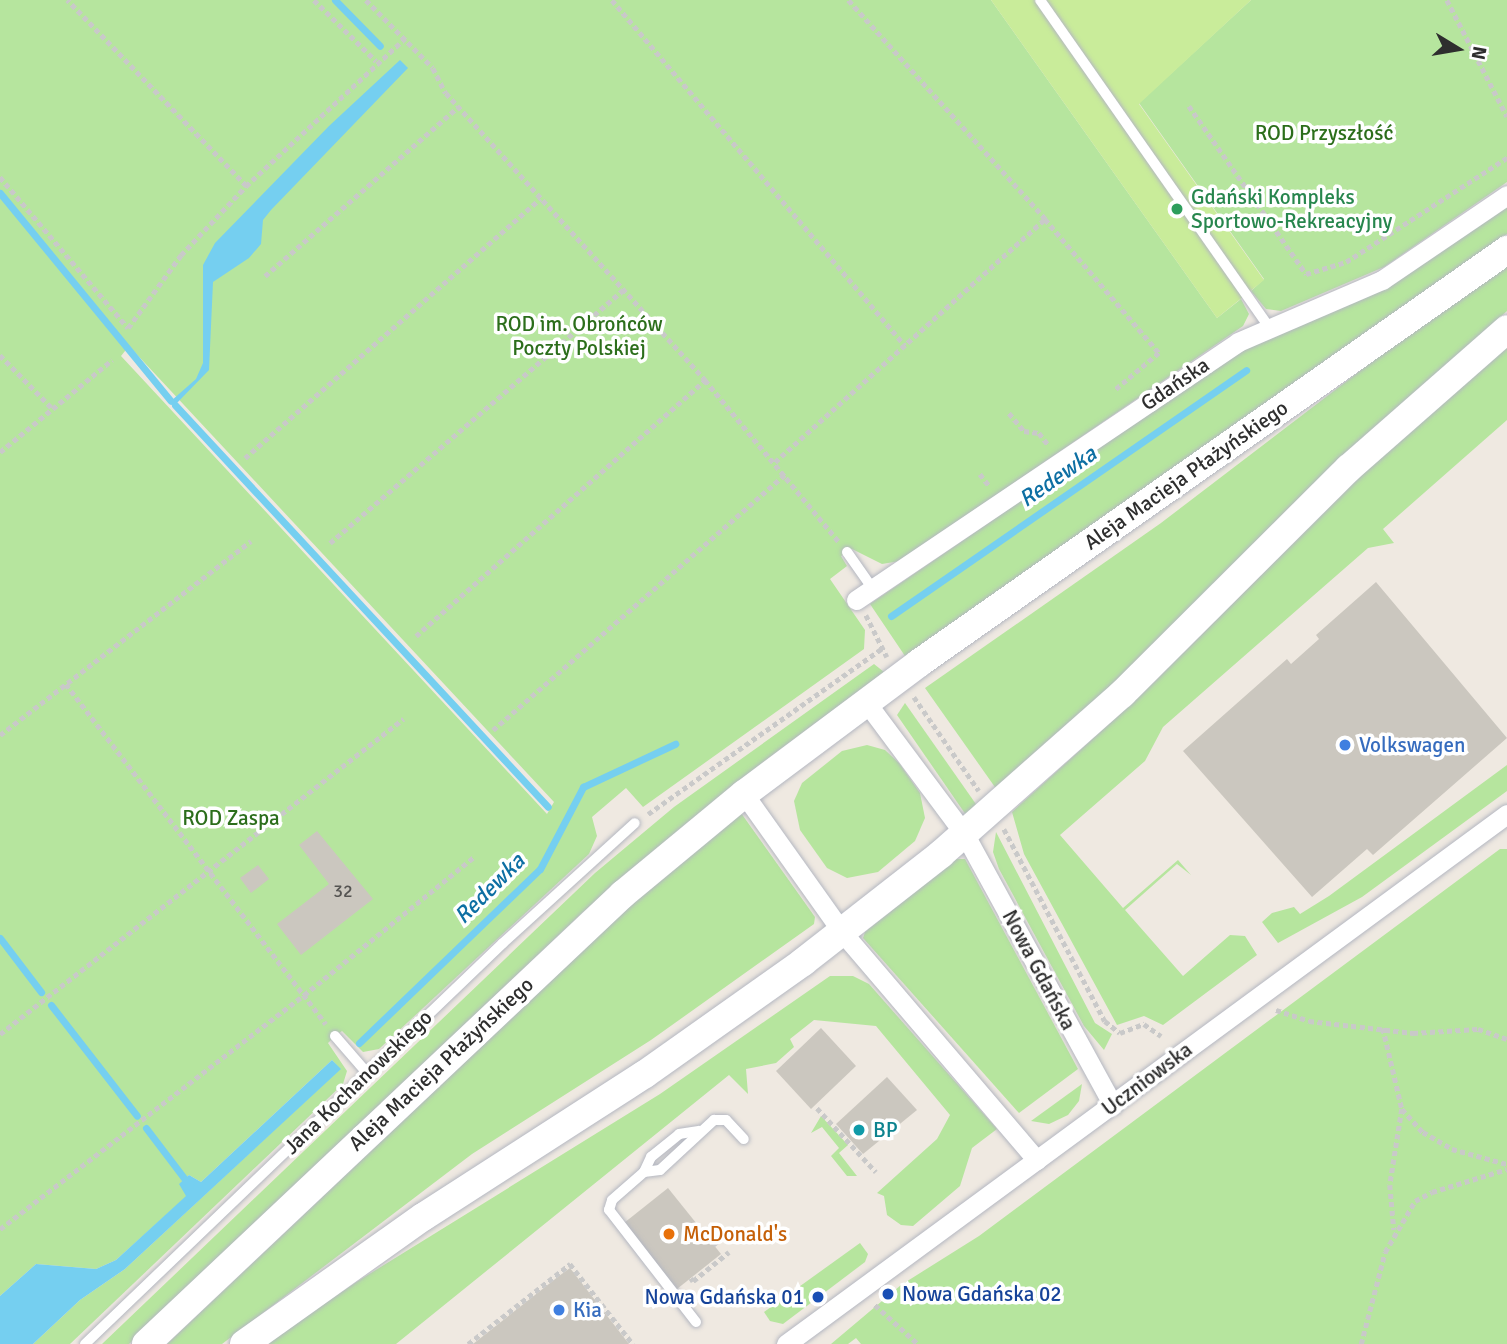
<!DOCTYPE html>
<html>
<head>
<meta charset="utf-8">
<style>
  body { margin:0 }
  #map { position:relative; width:1507px; height:1344px; overflow:hidden; background:#efe9e1; font-family:Signika,sans-serif }
  div>[style] { position:absolute }
  [style*='--x'] { left:calc(var(--x)*1px); top:calc(var(--y)*1px); width:calc(var(--w)*1px); rotate:calc(var(--a)*1deg) }
  .green>* { inset:0; background:#b6e59e }
  .pitch>* { inset:0; background:#c9ec9a }
  .water>* { inset:0; background:#75cff0 }
  .stream>* { height:7px; margin:-3.5px; padding:0 3.5px; transform-origin:3.5px; border-radius:3.5px; background:#75cff0 }
  .building>* { inset:0; background:#cbc7bf }
  .path>* { height:4.5px; margin-top:-2.25px; transform-origin:0; background:repeating-linear-gradient(90deg,#c9c9c9 0 5px,transparent 0 8.5px) }
  .roads { filter:drop-shadow(0 0 2px #b4b7c1) drop-shadow(0 0 2px #b4b7c1) }
  .lane>* { height:10px; margin:-5px; padding:0 5px; transform-origin:5px; border-radius:5px; background:#fff }
  .street>* { height:19px; margin:-9.5px; padding:0 9.5px; transform-origin:9.5px; border-radius:9.5px; background:#fff }
  .secondary>* { height:28px; margin:-14px; padding:0 14px; transform-origin:14px; border-radius:14px; background:#fff }
  .dots>* { width:19px; height:19px; translate:-50% -50%; box-sizing:border-box; border:4px solid #fff; border-radius:50% }
  span { translate:-50% -50%; white-space:nowrap; text-align:center; line-height:1.15; -webkit-text-stroke:7px #fff; paint-order:stroke }
  .number-label { font-size:18px; color:#555452 }
  .number-label span { -webkit-text-stroke-width:0 }
  .park-label { font-size:21px; color:#2c6e1b }
  .leisure-label { font-size:21px; color:#27864d }
  .left { translate:0 -50%; text-align:left }
  .street-label { font-size:21px; color:#2e2e2e }
  .shop-label { font-size:21px; color:#366cbe }
  .culture-label { font-size:21px; color:#0d838f }
  .food-label { font-size:21px; color:#c56008 }
  .transit-label { font-size:21px; color:#164399 }
  .right { translate:-100% -50%; text-align:right }
  .water-label { font-size:23px; color:#0d6fa3; font-style:italic }
  .north { position:absolute; left:1423px; top:14px; width:70px; height:70px; -webkit-text-stroke:5px #fff; paint-order:stroke; rotate:101deg; font-size:19px; font-weight:700; line-height:28px; text-align:center; color:#2e2e2e }
  .north::after { content:''; display:block; margin:auto; width:24px; height:32px; background:#2e2e2e; clip-path:polygon(50% 0,100% 100%,50% 72%,0 100%) }
</style>
</head>
<body>
<div id="map">
  <div class="green">
    <div style="clip-path:polygon(evenodd,0 0,991px 0,1217px 318px,1241px 299px,1249px 314px,1243px 326px,900px 561px,882px 564px,852px 549px,841px 556px,847px 566px,830px 579px,865px 630px,864px 649px,643px 807px,626px 788px,592px 817px,597px 836px,589px 854px,379px 1049px,363px 1052px,342px 1031px,335px 1036px,328px 1043px,347px 1071px,343px 1084px,70px 1344px,33px 1344px,80px 1300px,125px 1269px,340px 1069px,332px 1060px,201px 1182px,189px 1175px,180px 1184px,187px 1196px,116px 1260px,96px 1269px,36px 1264px,0 1296px,0 0,129px 346px,554px 802px,547px 814px,121px 356px,129px 346px)"></div>
    <div style="clip-path:polygon(1251px 0,1507px 0,1507px 182px,1384px 267px,1281px 311px,1266px 309px,1251px 291px,1264px 279px,1139px 103px)"></div>
    <div style="clip-path:polygon(1507px 206px,1507px 234px,905px 656px,870px 604px,1242px 350px,1391px 285px)"></div>
    <div style="clip-path:polygon(1507px 266px,1507px 311px,1332px 467px,1135px 665px,997px 790px,925px 688px,1161px 523px,1373px 361px)"></div>
    <div style="clip-path:polygon(1507px 345px,1507px 420px,1383px 529px,1394px 543px,1368px 548px,1163px 727px,1145px 761px,1060px 835px,1123px 908px,1178px 860px,1191px 875px,1177px 864px,1125px 910px,1183px 976px,1230px 935px,1245px 936px,1257px 955px,1163px 1025px,1144px 1016px,1117px 1025px,1024px 854px,1012px 812px,1142px 694px,1378px 459px)"></div>
    <div style="clip-path:polygon(874px 664px,884px 672px,758px 766px,583px 912px,129px 1344px,102px 1344px,595px 873px,674px 807px)"></div>
    <div style="clip-path:polygon(905px 703px,978px 807px,966px 815px,897px 715px)"></div>
    <div style="clip-path:polygon(867px 745px,885px 750px,899px 763px,920px 793px,925px 818px,915px 841px,878px 872px,847px 878px,827px 868px,800px 830px,794px 801px,802px 783px,842px 751px)"></div>
    <div style="clip-path:polygon(1507px 765px,1507px 791px,1362px 897px,1278px 943px,1262px 922px,1272px 913px,1294px 907px,1300px 914px,1329px 896px)"></div>
    <div style="clip-path:polygon(741px 813px,815px 917px,814px 924px,651px 1040px,472px 1154px,222px 1344px,167px 1344px,648px 889px)"></div>
    <div style="clip-path:polygon(996px 832px,1095px 1023px,1112px 1034px,1104px 1050px,1084px 1026px,999px 869px,993px 852px)"></div>
    <div style="clip-path:polygon(1500px 849px,1507px 849px,1507px 1344px,861px 1344px,856px 1338px,848px 1344px,831px 1344px,901px 1285px,979px 1236px)"></div>
    <div style="clip-path:polygon(956px 859px,965px 859px,1078px 1069px,1019px 1113px,863px 938px,865px 932px)"></div>
    <div style="clip-path:polygon(830px 976px,853px 976px,869px 984px,997px 1129px,972px 1148px,960px 1186px,913px 1226px,901px 1225px,887px 1215px,884px 1196px,877px 1193px,937px 1139px,950px 1115px,876px 1026px,814px 1020px,790px 1039px,794px 1047px,776px 1063px,746px 1069px,748px 1094px,729px 1075px,396px 1344px,264px 1344px,358px 1281px,660px 1094px)"></div>
    <div style="clip-path:polygon(1082px 1084px,1079px 1101px,1068px 1115px,1049px 1124px,1031px 1121px)"></div>
    <div style="clip-path:polygon(821px 1116px,848px 1145px,839px 1153px,857px 1176px,847px 1176px,831px 1156px,839px 1148px,822px 1127px,811px 1133px)"></div>
    <div style="clip-path:polygon(860px 1243px,868px 1254px,865px 1262px,783px 1324px,770px 1321px,764px 1312px)"></div>
  </div>
  <div class="pitch">
    <div style="clip-path:polygon(991px 0,1251px 0,1139px 104px,1264px 280px,1217px 318px)"></div>
  </div>
  <div class="water">
    <div style="clip-path:polygon(400px 60px,408px 68px,271px 210px,263px 220px,261px 244px,249px 258px,213px 282px,209px 370px,175px 405px,171px 401px,196px 379px,203px 363px,203px 265px,215px 243px,329px 126px)"></div>
    <div style="clip-path:polygon(332px 1060px,341px 1069px,125px 1269px,80px 1300px,33px 1344px,0 1344px,0 1296px,36px 1264px,96px 1269px,116px 1260px,186px 1196px,179px 1184px,189px 1175px,201px 1182px)"></div>
  </div>
  <div class="stream">
    <div style="--x:335;--y:0;--w:64;--a:45.6"></div>
    <div style="--x:0;--y:193;--w:269;--a:50.6"></div>
    <div style="--x:175;--y:405;--w:548;--a:47.14"></div>
    <div style="--x:891;--y:616;--w:432;--a:-34.7"></div>
    <div style="--x:0;--y:938;--w:68;--a:52.8"></div>
    <div style="--x:51;--y:1005;--w:140;--a:52.2"></div>
    <div style="--x:359;--y:1043;--w:251;--a:-43.9"></div>
    <div style="--x:540;--y:869;--w:93;--a:-62.3"></div>
    <div style="--x:583;--y:787;--w:102;--a:-25.1"></div>
    <div style="--x:146;--y:1128;--w:73;--a:52.8"></div>
  </div>
  <div class="building">
    <div style="clip-path:polygon(1376px 582px,1507px 738px,1373px 855px,1367px 849px,1312px 897px,1183px 751px,1287px 659px,1291px 664px,1319px 639px,1316px 635px)"></div>
    <div style="clip-path:polygon(317px 831px,373px 899px,301px 955px,277px 924px,329px 884px,299px 845px)"></div>
    <div style="clip-path:polygon(258px 865px,269px 879px,251px 893px,240px 878px)"></div>
    <div style="clip-path:polygon(821px 1028px,856px 1066px,811px 1109px,776px 1071px)"></div>
    <div style="clip-path:polygon(887px 1077px,917px 1110px,863px 1154px,836px 1124px)"></div>
    <div style="clip-path:polygon(668px 1188px,721px 1254px,677px 1289px,624px 1223px)"></div>
    <div style="clip-path:polygon(570px 1268px,629px 1344px,473px 1344px,559px 1276px)"></div>
  </div>
  <div class="path">
    <div style="--x:314;--y:0;--w:87;--a:44.5"></div>
    <div style="--x:366;--y:0;--w:95;--a:45.4"></div>
    <div style="--x:433;--y:68;--w:28;--a:63"></div>
    <div style="--x:446;--y:93;--w:387;--a:47.9"></div>
    <div style="--x:705;--y:380;--w:210;--a:50.4"></div>
    <div style="--x:612;--y:0;--w:453;--a:49.7"></div>
    <div style="--x:1447;--y:0;--w:131;--a:62.7"></div>
    <div style="--x:1189;--y:106;--w:205;--a:55.1"></div>
    <div style="--x:1306;--y:274;--w:42;--a:-16.7"></div>
    <div style="--x:1346;--y:262;--w:192;--a:-32.9"></div>
    <div style="--x:0;--y:177;--w:198;--a:49.7"></div>
    <div style="--x:128;--y:328;--w:90;--a:-54"></div>
    <div style="--x:181;--y:255;--w:95;--a:-46.7"></div>
    <div style="--x:246;--y:186;--w:258;--a:-133.9"></div>
    <div style="--x:246;--y:186;--w:217;--a:-42.9"></div>
    <div style="--x:1045;--y:219;--w:176;--a:49.6"></div>
    <div style="--x:1159;--y:353;--w:59;--a:139.8"></div>
    <div style="--x:265;--y:276;--w:257;--a:-41.2"></div>
    <div style="--x:0;--y:355;--w:76;--a:45.5"></div>
    <div style="--x:1009;--y:413;--w:23;--a:50"></div>
    <div style="--x:1024;--y:431;--w:15;--a:8"></div>
    <div style="--x:1039;--y:433;--w:16;--a:52"></div>
    <div style="--x:0;--y:452;--w:145;--a:-39.4"></div>
    <div style="--x:245;--y:458;--w:393;--a:-41.3"></div>
    <div style="--x:775;--y:462;--w:363;--a:-42"></div>
    <div style="--x:1045;--y:219;--w:295;--a:-132"></div>
    <div style="--x:980;--y:474;--w:16;--a:52"></div>
    <div style="--x:330;--y:543;--w:389;--a:-40.8"></div>
    <div style="--x:866;--y:615;--w:47;--a:63.4"></div>
    <div style="--x:416;--y:636;--w:386;--a:-41.5"></div>
    <div style="--x:66;--y:684;--w:428;--a:52.6"></div>
    <div style="--x:914;--y:697;--w:114;--a:55.3"></div>
    <div style="--x:493;--y:730;--w:388;--a:-41.2"></div>
    <div style="--x:0;--y:735;--w:317;--a:-37.7"></div>
    <div style="--x:648;--y:814;--w:286;--a:-35.3"></div>
    <div style="--x:1004;--y:829;--w:217;--a:62.3"></div>
    <div style="--x:1105;--y:1021;--w:19;--a:39"></div>
    <div style="--x:1120;--y:1033;--w:26;--a:-21"></div>
    <div style="--x:1144;--y:1024;--w:21;--a:35"></div>
    <div style="--x:1276;--y:1010;--w:35;--a:18"></div>
    <div style="--x:1309;--y:1021;--w:105;--a:6.6"></div>
    <div style="--x:1413;--y:1033;--w:65;--a:-3.5"></div>
    <div style="--x:1478;--y:1029;--w:31;--a:19"></div>
    <div style="--x:1383;--y:1028;--w:83;--a:76.8"></div>
    <div style="--x:1402;--y:1109;--w:77;--a:99"></div>
    <div style="--x:1390;--y:1185;--w:45;--a:84.9"></div>
    <div style="--x:0;--y:1034;--w:512;--a:-38.01"></div>
    <div style="--x:817;--y:1108;--w:87;--a:47.3"></div>
    <div style="--x:1402;--y:1109;--w:31;--a:48"></div>
    <div style="--x:1423;--y:1132;--w:34;--a:30"></div>
    <div style="--x:1452;--y:1149;--w:57;--a:15.3"></div>
    <div style="--x:0;--y:1229;--w:384;--a:-37.6"></div>
    <div style="--x:304;--y:995;--w:219;--a:-39.1"></div>
    <div style="--x:713;--y:1245;--w:8;--a:-40"></div>
    <div style="--x:691;--y:1278;--w:4;--a:56"></div>
    <div style="--x:693;--y:1281;--w:46;--a:-38.9"></div>
    <div style="--x:875;--y:1305;--w:58;--a:42.2"></div>
    <div style="--x:468;--y:1344;--w:130;--a:-38.1"></div>
    <div style="--x:570;--y:1264;--w:102;--a:51.8"></div>
    <div style="--x:1361;--y:1344;--w:95;--a:-75.4"></div>
    <div style="--x:1385;--y:1252;--w:59;--a:-59.5"></div>
    <div style="--x:1415;--y:1201;--w:19;--a:-28"></div>
    <div style="--x:1432;--y:1192;--w:78;--a:-17"></div>
  </div>
  <div class="roads">
    <div class="lane">
      <div style="--x:1040;--y:0;--w:398;--a:55"></div>
      <div style="--x:847;--y:552;--w:45;--a:54.9"></div>
      <div style="--x:335;--y:1036;--w:49;--a:49.1"></div>
      <div style="--x:644;--y:1172;--w:16;--a:-7"></div>
      <div style="--x:660;--y:1170;--w:74;--a:-42.8"></div>
      <div style="--x:714;--y:1120;--w:12;--a:0"></div>
      <div style="--x:726;--y:1120;--w:26;--a:47"></div>
      <div style="--x:696;--y:1322;--w:142;--a:-127.8"></div>
      <div style="--x:609;--y:1210;--w:10;--a:-73"></div>
      <div style="--x:612;--y:1200;--w:43;--a:-41.2"></div>
      <div style="--x:644;--y:1172;--w:17;--a:-65"></div>
      <div style="--x:651;--y:1157;--w:36;--a:-39"></div>
      <div style="--x:679;--y:1134;--w:20;--a:-9"></div>
      <div style="--x:85;--y:1344;--w:579;--a:-43.81"></div>
      <div style="--x:503;--y:943;--w:178;--a:-42.3"></div>
    </div>
    <div class="street">
      <div style="--x:856;--y:600;--w:461;--a:-34"></div>
      <div style="--x:1238;--y:342;--w:157;--a:-23.3"></div>
      <div style="--x:1382;--y:280;--w:151;--a:-34.2"></div>
      <div style="--x:866;--y:702;--w:166;--a:53.3"></div>
      <div style="--x:965;--y:835;--w:308;--a:61.3"></div>
      <div style="--x:744;--y:794;--w:169;--a:54.6"></div>
      <div style="--x:842;--y:932;--w:300;--a:49.5"></div>
      <div style="--x:786;--y:1344;--w:895;--a:-36.32"></div>
    </div>
    <div class="secondary">
      <div style="--x:146;--y:1344;--w:656;--a:-43.33"></div>
      <div style="--x:623;--y:894;--w:157;--a:-39.6"></div>
      <div style="--x:744;--y:794;--w:219;--a:-36.8"></div>
      <div style="--x:919;--y:663;--w:719;--a:-35.08"></div>
      <div style="--x:244;--y:1344;--w:219;--a:-35.4"></div>
      <div style="--x:423;--y:1217;--w:264;--a:-32.8"></div>
      <div style="--x:645;--y:1074;--w:194;--a:-35.3"></div>
      <div style="--x:803;--y:962;--w:175;--a:-38"></div>
      <div style="--x:941;--y:854;--w:242;--a:-41.5"></div>
      <div style="--x:1122;--y:694;--w:320;--a:-44.9"></div>
      <div style="--x:1349;--y:468;--w:210;--a:-41.3"></div>
    </div>
  </div>
  <div class="dots">
    <div style="left:1177px;top:209px;background:#2e9e5b"></div>
    <div style="left:1345px;top:745px;background:#3f7fe0"></div>
    <div style="left:859px;top:1130px;background:#0f9aa8"></div>
    <div style="left:669px;top:1234px;background:#e8710a"></div>
    <div style="left:888px;top:1294px;background:#1a4fb4"></div>
    <div style="left:818px;top:1297px;background:#1a4fb4"></div>
    <div style="left:559px;top:1310px;background:#3f7fe0"></div>
  </div>
  <div class="number-label">
    <span style="left:343px;top:891px">32</span>
  </div>
  <div class="park-label">
    <span style="left:1324px;top:133px">ROD Przyszłość</span>
    <span style="left:579px;top:336px">ROD im. Obrońców<br>Poczty Polskiej</span>
    <span style="left:231px;top:818px">ROD Zaspa</span>
  </div>
  <div class="leisure-label">
    <span class="left" style="left:1191px;top:209px">Gdański Kompleks<br>Sportowo-Rekreacyjny</span>
  </div>
  <div class="street-label">
    <span style="left:1175px;top:384px;rotate:-34deg">Gdańska</span>
    <span style="left:1186px;top:475px;rotate:-35deg">Aleja Macieja Płażyńskiego</span>
    <span style="left:1039px;top:970px;rotate:62deg">Nowa Gdańska</span>
    <span style="left:441px;top:1064px;rotate:-43deg">Aleja Macieja Płażyńskiego</span>
    <span style="left:1147px;top:1079px;rotate:-37deg">Uczniowska</span>
    <span style="left:358px;top:1082px;rotate:-44deg">Jana Kochanowskiego</span>
  </div>
  <div class="shop-label">
    <span class="left" style="left:1359px;top:745px">Volkswagen</span>
    <span class="left" style="left:573px;top:1310px">Kia</span>
  </div>
  <div class="culture-label">
    <span class="left" style="left:873px;top:1130px">BP</span>
  </div>
  <div class="food-label">
    <span class="left" style="left:683px;top:1234px">McDonald's</span>
  </div>
  <div class="transit-label">
    <span class="left" style="left:902px;top:1294px">Nowa Gdańska 02</span>
    <span class="right" style="left:804px;top:1297px">Nowa Gdańska 01</span>
  </div>
  <div class="water-label">
    <span style="left:1058px;top:477px;rotate:-35deg">Redewka</span>
    <span style="left:490px;top:889px;rotate:-45deg">Redewka</span>
  </div>
  <div class="north">N</div>
</div>
</body>
</html>
